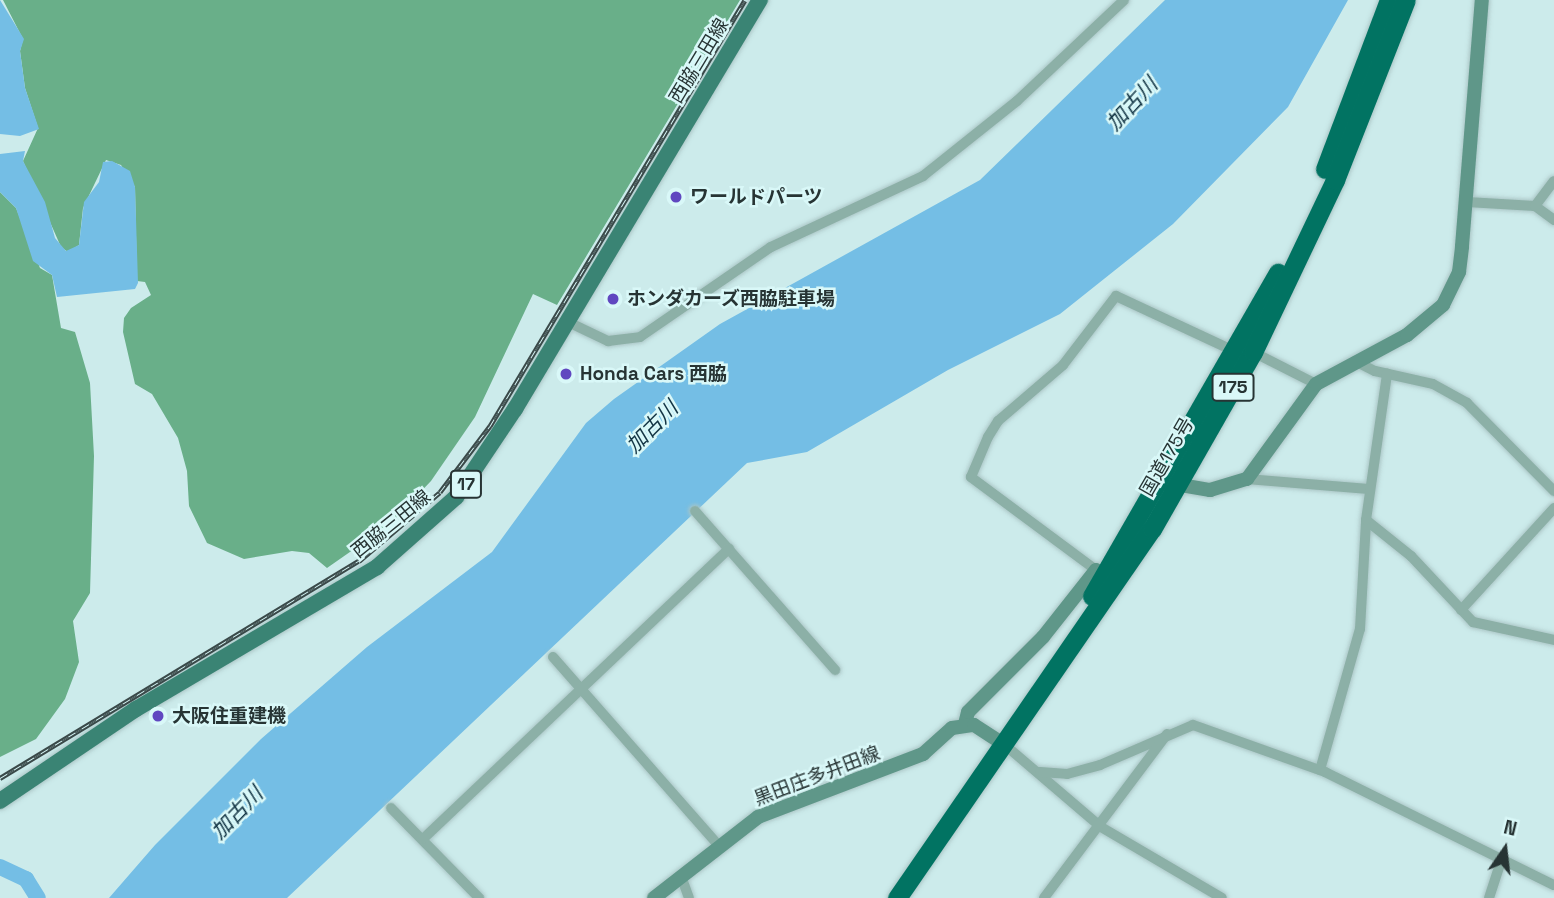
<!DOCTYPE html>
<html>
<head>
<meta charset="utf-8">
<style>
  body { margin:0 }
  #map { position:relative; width:1554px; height:898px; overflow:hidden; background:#ccebeb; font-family:"Space Grotesk","Noto Sans JP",sans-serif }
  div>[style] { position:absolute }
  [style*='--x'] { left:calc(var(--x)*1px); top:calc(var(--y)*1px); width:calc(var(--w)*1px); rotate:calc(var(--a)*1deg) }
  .forest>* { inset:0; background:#69af89 }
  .water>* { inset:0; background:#74bee5 }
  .river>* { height:16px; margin:-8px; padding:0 8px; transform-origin:8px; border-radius:8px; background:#74bee5 }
  .roads { filter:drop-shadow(0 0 2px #abc6c6) drop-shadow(0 0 2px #abc6c6) }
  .street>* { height:10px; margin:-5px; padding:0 5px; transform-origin:5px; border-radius:5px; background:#8cb0a7 }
  .secondary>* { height:14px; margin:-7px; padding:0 7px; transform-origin:7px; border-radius:7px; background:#5f9789 }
  .primary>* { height:16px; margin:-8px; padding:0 8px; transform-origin:8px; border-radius:8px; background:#3a8474 }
  .highway>* { height:19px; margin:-9.5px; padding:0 9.5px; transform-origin:9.5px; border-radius:9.5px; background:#017362 }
  .rail>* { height:5px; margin-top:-2.5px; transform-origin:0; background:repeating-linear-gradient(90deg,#d9f8f8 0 8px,#3a4949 0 16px); box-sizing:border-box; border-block:2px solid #3a4949 }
  .dots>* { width:19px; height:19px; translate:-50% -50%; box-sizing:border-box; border:4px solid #d9f8f8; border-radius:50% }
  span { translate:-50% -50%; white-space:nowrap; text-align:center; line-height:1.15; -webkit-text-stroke:5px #d9f8f8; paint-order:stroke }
  .shield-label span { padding:2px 5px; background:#d9f8f8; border:2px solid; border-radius:5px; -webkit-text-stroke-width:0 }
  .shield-label { font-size:18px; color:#273434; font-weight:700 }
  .street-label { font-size:19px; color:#273434 }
  .poi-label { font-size:19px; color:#273434; font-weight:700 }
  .left { translate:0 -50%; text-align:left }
  .water-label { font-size:21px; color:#123444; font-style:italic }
  .north { position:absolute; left:1470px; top:814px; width:70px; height:70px; -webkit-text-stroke:5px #d9f8f8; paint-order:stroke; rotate:14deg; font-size:19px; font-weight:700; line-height:28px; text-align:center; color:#273434 }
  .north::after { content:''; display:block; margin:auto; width:24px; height:32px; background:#273434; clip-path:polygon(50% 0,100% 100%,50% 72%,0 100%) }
</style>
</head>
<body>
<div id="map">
  <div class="forest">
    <div style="clip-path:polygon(3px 0,740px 0,557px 305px,533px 294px,475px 417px,431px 481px,390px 524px,327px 568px,309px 553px,292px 551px,244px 559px,207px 543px,189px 506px,187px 471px,178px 438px,152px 394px,135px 384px,123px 332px,124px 318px,131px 308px,151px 295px,145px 282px,137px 281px,135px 187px,121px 165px,106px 160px,83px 208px,79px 245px,68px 252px,61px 247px,23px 161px,38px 128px,25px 88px,20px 51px,23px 39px)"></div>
    <div style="clip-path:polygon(0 192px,16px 208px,40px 268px,52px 275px,61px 328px,75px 332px,90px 383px,94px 456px,90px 593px,73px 621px,79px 662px,65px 699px,36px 739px,0 757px)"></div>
  </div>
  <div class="water">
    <div style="clip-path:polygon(0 0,24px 39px,20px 51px,25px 88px,39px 129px,20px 136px,0 134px)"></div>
    <div style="clip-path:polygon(1165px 0,1348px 0,1288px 107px,1173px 224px,1060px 314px,948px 370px,807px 452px,747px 463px,287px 898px,109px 898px,155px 845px,261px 739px,367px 647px,492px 552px,586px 423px,614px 399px,720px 324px,980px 180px)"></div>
    <div style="clip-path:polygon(25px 151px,23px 161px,45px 202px,55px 238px,66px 251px,79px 245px,84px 202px,99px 182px,103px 162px,112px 161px,130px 171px,135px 187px,138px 283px,135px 289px,57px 297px,52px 275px,33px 261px,16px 208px,0 192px,0 154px)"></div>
  </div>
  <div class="river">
    <div style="--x:0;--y:867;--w:29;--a:25"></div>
    <div style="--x:26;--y:879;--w:22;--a:58"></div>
  </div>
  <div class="roads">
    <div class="street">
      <div style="--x:1467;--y:202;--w:68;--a:3.4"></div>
      <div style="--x:1535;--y:206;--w:24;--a:36"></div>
      <div style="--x:1535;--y:206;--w:31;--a:-53"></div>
      <div style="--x:566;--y:321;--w:47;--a:25.5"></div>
      <div style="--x:608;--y:341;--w:32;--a:-7"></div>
      <div style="--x:640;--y:337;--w:159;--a:-34.5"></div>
      <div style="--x:771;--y:247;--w:168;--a:-25"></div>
      <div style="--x:923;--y:176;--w:120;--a:-38.6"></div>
      <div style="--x:1017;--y:101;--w:147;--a:-43.3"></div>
      <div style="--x:1253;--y:352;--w:71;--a:26.9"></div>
      <div style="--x:1355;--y:361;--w:22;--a:27"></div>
      <div style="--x:1375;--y:371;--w:59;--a:12.6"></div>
      <div style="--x:1433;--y:384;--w:39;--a:29"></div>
      <div style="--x:1467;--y:403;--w:124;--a:45.3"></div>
      <div style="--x:1247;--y:479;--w:122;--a:4.7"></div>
      <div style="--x:695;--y:511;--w:212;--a:48.6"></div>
      <div style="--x:1366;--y:520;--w:58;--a:38.7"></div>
      <div style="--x:1411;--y:556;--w:91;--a:46.8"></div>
      <div style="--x:1473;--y:622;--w:83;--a:12.5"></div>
      <div style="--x:1096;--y:570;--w:156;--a:-143.4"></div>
      <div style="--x:971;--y:477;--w:43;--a:-67"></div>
      <div style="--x:988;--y:437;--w:19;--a:-58"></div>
      <div style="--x:998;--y:421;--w:86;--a:-40.7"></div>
      <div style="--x:1063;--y:365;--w:87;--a:-52.5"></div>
      <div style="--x:1116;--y:296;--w:132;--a:25"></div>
      <div style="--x:1461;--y:610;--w:138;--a:-47.6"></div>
      <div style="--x:553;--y:657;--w:252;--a:48.7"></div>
      <div style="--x:1005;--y:745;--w:126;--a:40.5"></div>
      <div style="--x:1101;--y:827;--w:140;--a:30.4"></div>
      <div style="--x:1320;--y:770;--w:147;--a:-74.2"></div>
      <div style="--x:1360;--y:629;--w:109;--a:-86.8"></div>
      <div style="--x:1366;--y:520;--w:148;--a:-81.8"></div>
      <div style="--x:1040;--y:772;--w:27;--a:4"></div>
      <div style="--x:1067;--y:774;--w:34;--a:-15"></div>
      <div style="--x:1100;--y:765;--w:101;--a:-23.3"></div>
      <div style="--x:1193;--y:725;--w:140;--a:19.6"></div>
      <div style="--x:1325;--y:772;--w:255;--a:26.3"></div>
      <div style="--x:391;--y:808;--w:126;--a:45.6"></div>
      <div style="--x:423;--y:839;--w:422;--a:-43.5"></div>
      <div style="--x:681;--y:876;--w:23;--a:70"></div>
      <div style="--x:1044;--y:898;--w:205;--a:-53.1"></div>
      <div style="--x:1489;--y:898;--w:38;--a:-72"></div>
    </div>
    <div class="secondary">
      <div style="--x:1169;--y:483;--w:42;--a:9.7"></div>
      <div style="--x:1210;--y:490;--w:39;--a:-17"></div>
      <div style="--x:1247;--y:479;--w:117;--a:-54"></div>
      <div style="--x:1316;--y:384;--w:103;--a:-28.3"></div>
      <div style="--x:1407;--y:335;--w:47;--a:-39.8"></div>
      <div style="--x:1443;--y:305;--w:37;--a:-64"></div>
      <div style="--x:1459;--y:272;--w:26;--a:-83"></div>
      <div style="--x:1462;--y:246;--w:247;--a:-85.4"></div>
      <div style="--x:965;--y:724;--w:12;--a:-76"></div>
      <div style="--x:968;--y:712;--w:106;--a:-45"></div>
      <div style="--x:1043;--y:637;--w:85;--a:-51.7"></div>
      <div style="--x:1096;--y:570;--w:11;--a:34"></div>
      <div style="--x:654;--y:898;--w:132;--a:-37.9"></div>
      <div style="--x:758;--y:817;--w:177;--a:-20.9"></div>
      <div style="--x:923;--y:754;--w:39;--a:-42"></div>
      <div style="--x:952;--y:728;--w:22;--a:-8"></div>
      <div style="--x:974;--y:725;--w:37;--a:33"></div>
    </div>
    <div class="primary">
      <div style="--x:0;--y:801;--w:164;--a:-34.1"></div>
      <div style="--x:136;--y:709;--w:280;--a:-30.5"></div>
      <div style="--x:377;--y:567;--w:106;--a:-41.5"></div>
      <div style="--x:456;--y:497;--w:106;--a:-56.2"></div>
      <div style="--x:515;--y:409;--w:477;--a:-59.1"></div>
    </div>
    <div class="highway">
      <div style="--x:1325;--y:169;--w:181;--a:-69.3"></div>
      <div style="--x:1092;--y:596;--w:373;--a:-60.1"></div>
      <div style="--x:897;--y:898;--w:449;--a:-55.4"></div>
      <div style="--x:1152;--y:529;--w:204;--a:-60.3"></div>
      <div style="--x:1253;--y:352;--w:191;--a:-64.5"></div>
      <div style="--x:1335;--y:180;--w:193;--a:-68.5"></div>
    </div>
  </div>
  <div class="rail">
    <div style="--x:0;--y:778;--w:419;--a:-31.2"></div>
    <div style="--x:359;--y:561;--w:106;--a:-40.4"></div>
    <div style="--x:440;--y:492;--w:83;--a:-52.9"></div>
    <div style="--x:490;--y:426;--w:496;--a:-59.1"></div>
  </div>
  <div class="dots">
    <div style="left:676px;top:197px;background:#6047c0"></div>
    <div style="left:613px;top:299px;background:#6047c0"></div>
    <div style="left:566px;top:374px;background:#6047c0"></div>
    <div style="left:158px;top:716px;background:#6047c0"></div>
  </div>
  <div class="shield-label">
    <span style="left:1233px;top:387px">175</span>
    <span style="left:466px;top:484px">17</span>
  </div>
  <div class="street-label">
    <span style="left:699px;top:61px;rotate:-59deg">西脇三田線</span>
    <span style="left:1167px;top:457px;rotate:-60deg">国道175号</span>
    <span style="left:391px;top:524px;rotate:-39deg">西脇三田線</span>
    <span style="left:817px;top:776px;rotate:-21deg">黒田庄多井田線</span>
  </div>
  <div class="poi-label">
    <span class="left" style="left:690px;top:197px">ワールドパーツ</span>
    <span class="left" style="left:627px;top:299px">ホンダカーズ西脇駐車場</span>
    <span class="left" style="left:580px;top:374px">Honda Cars 西脇</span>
    <span class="left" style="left:172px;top:716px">大阪住重建機</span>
  </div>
  <div class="water-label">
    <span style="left:1132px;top:104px;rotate:-47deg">加古川</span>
    <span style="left:652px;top:427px;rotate:-45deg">加古川</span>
    <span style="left:237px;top:813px;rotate:-46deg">加古川</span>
  </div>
  <div class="north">N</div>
</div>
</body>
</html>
